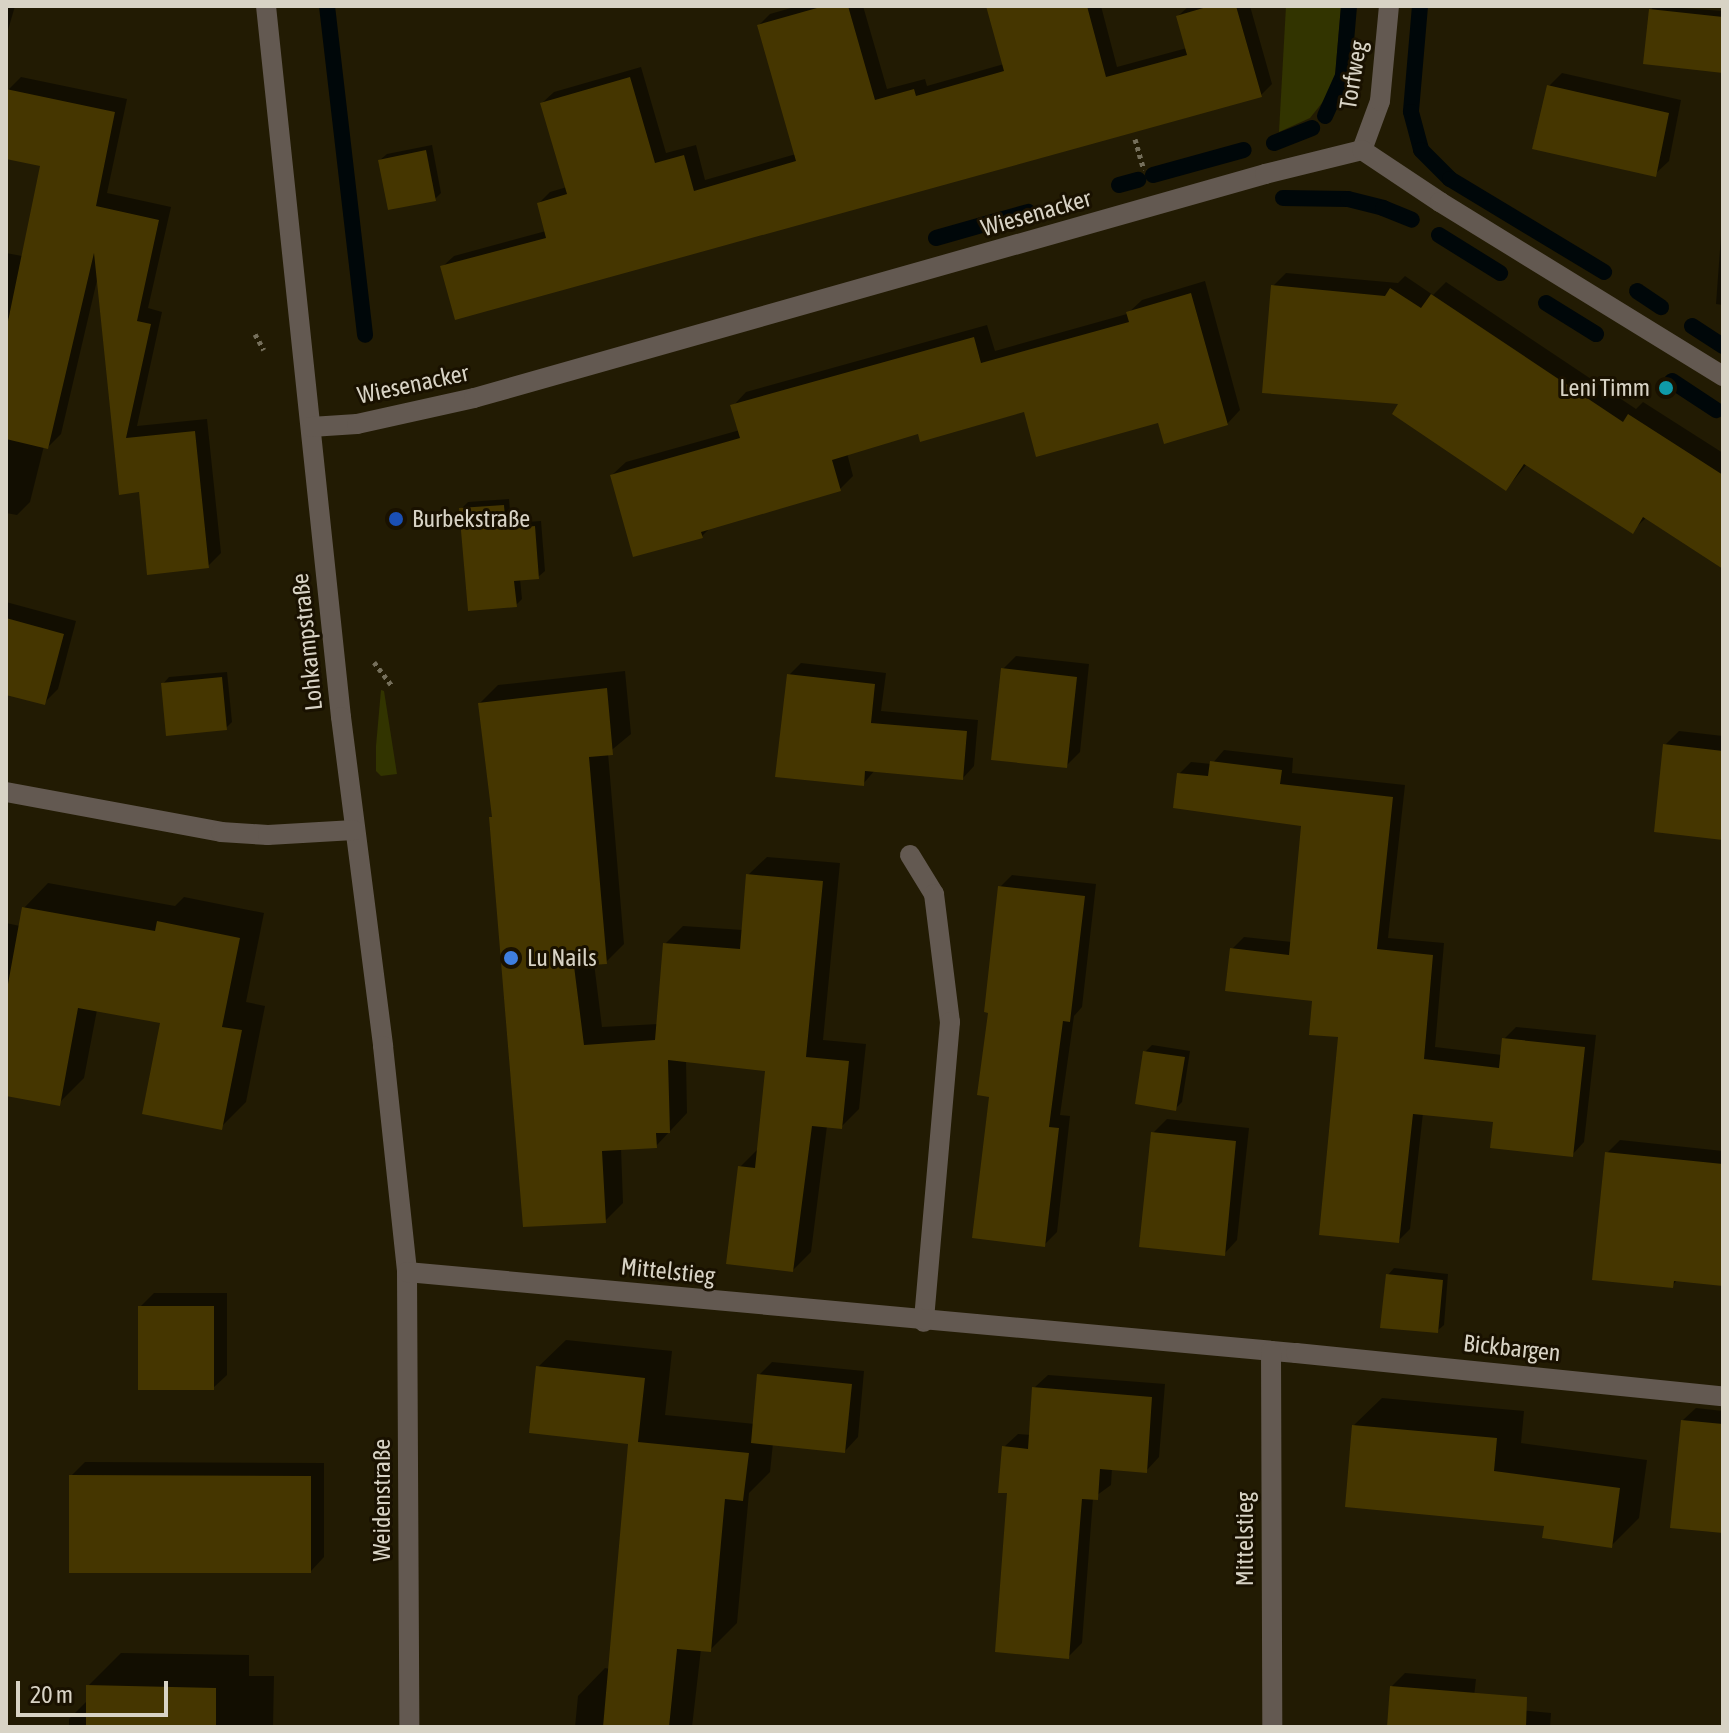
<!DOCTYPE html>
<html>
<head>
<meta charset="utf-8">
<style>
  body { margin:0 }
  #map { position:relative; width:1729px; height:1733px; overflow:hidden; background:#221b03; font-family:"Asap Condensed",sans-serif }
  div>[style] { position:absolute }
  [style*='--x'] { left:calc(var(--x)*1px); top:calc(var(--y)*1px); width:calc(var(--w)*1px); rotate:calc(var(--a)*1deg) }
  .green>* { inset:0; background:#323400 }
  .shadow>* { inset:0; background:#0007 }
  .stream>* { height:16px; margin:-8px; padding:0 8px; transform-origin:8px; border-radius:8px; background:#000709 }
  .building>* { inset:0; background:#453600 }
  .path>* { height:5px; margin-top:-2.5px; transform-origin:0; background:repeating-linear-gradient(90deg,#756f5b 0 4px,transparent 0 8px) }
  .minor>* { height:20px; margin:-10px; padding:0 10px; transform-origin:10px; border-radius:10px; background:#635951 }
  .dots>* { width:22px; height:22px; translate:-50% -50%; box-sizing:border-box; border:4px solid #191100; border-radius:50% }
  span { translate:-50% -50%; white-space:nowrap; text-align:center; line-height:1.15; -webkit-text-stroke:6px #191100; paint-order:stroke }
  .street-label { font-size:24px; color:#d8d3c5 }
  .poi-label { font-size:24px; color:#d8d3c5 }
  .right { translate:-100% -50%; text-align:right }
  .left { translate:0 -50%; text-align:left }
  .frame { position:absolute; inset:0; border:8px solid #d8d3c5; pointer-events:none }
  .scale { position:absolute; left:16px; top:1681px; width:152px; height:36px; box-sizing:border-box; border:4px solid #d8d3c5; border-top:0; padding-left:10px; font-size:24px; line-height:28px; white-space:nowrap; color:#d8d3c5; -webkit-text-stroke:6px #191100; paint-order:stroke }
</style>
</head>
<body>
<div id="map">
  <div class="green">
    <div style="clip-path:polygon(1286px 6px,1341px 6px,1334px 88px,1310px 118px,1279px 132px)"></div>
    <div style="clip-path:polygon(381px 690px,384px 691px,397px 774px,381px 776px,376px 771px,376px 746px)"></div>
  </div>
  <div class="shadow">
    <div style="clip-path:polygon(6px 6px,15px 6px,6px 37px)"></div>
    <div style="clip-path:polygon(798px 6px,863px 6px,887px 89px,925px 79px,927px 86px,1004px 64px,988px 6px,1101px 6px,1117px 67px,1187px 48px,1178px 16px,1189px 6px,1250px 6px,1272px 84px,1260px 96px,442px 267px,454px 256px,546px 231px,539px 203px,550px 192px,567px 187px,542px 103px,554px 92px,641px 67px,666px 153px,696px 145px,705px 180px,796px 154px,759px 25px,770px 14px)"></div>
    <div style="clip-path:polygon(1654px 6px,1723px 11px,1723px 71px,1651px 10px)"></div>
    <div style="clip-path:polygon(1562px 73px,1681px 100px,1669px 161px,1655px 174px,1549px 86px)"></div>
    <div style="clip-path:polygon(21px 77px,127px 99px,107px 193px,171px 207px,148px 308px,162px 312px,137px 426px,207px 419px,221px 553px,208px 566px,141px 490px,121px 492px,98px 276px,61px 434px,48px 447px,44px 446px,30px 502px,17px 515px,6px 513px,6px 340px,11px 319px,6px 318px,6px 253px,22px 256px,43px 164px,6px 157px,6px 99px,8px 90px)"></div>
    <div style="clip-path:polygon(432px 145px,441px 193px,435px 199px,380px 160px,387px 154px)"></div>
    <div style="clip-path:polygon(1723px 209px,1723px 305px,1716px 304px)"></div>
    <div style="clip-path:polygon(1286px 273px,1398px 283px,1405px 276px,1433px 295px,1446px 282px,1636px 409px,1643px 402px,1723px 453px,1723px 567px,1647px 517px,1632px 531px,1527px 464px,1506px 489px,1402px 403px,1273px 286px)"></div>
    <div style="clip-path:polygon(1205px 281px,1240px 410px,1227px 424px,1025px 409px,919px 432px,847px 453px,853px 476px,840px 489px,712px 526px,702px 536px,612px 475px,626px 462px,740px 430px,733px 406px,746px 392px,987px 325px,995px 351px,1127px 314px,1142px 300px)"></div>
    <div style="clip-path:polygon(509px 499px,511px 523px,541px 521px,545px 571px,538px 577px,520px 579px,522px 599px,516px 605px,461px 509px,468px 502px)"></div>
    <div style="clip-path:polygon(6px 602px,76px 621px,58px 689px,44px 703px,6px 692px)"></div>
    <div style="clip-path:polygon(1016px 656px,1089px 664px,1080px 752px,1066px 766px,1003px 669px)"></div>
    <div style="clip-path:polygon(801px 663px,886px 673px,881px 711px,978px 720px,974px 766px,963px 778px,875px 770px,863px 784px,789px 675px)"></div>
    <div style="clip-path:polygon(625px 671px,631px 734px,608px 753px,624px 944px,606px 962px,594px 963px,602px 1027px,658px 1024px,665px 944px,683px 926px,743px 930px,748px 875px,767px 857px,840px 863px,823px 1040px,866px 1044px,859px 1109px,841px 1127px,827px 1126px,811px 1252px,793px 1270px,740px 1167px,759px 1148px,767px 1069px,686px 1060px,687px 1113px,656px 1146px,621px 1148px,623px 1203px,605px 1221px,491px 818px,493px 815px,480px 703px,498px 685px)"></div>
    <div style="clip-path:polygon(227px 672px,232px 722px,226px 728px,163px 684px,169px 677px)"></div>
    <div style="clip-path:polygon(1679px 731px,1723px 736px,1723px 836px,1665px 745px)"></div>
    <div style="clip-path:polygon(1224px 750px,1293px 758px,1292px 773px,1405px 785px,1388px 938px,1444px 943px,1435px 1047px,1502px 1055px,1504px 1039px,1516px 1027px,1596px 1035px,1584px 1142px,1572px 1155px,1495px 1120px,1423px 1113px,1410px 1229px,1398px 1241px,1340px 1036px,1314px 999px,1232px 949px,1244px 937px,1292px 942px,1303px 824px,1179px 774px,1191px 762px,1212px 764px)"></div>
    <div style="clip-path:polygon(1012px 875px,1096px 884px,1082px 1007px,1074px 1016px,1060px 1115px,1070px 1116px,1057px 1232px,1044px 1245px,992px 1095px,1000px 887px)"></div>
    <div style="clip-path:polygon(48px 883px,175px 906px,184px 897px,264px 913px,246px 1002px,265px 1006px,246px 1102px,221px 1127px,162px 1021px,97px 1010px,84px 1078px,59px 1103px,6px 1093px,6px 923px,20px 926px,24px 908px)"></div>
    <div style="clip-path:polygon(1152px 1045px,1190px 1051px,1182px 1102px,1176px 1108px,1145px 1052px)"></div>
    <div style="clip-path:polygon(1167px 1119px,1249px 1128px,1237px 1240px,1224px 1254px,1153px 1133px)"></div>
    <div style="clip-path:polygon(1620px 1140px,1723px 1151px,1723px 1285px,1678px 1279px,1672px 1286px,1607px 1153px)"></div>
    <div style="clip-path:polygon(1394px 1268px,1448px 1274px,1444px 1325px,1437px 1331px,1388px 1275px)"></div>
    <div style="clip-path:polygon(154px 1293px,227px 1293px,227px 1375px,213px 1388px,140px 1307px)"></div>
    <div style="clip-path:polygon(566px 1340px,672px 1351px,665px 1415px,755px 1424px,759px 1375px,772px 1362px,864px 1371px,858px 1437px,845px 1451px,773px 1443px,770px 1472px,749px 1493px,737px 1623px,710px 1650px,701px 1649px,692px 1727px,575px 1727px,578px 1696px,605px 1668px,610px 1669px,631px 1442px,538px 1367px)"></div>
    <div style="clip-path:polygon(1048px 1375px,1165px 1384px,1159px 1457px,1146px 1471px,1112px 1468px,1111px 1485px,1093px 1498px,1082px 1643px,1068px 1657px,1009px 1491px,1004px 1447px,1018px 1434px,1031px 1435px,1034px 1388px)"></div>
    <div style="clip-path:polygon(1382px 1398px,1524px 1411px,1521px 1443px,1647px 1460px,1639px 1518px,1611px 1546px,1546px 1524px,1354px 1425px)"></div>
    <div style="clip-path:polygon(1696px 1408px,1723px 1411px,1723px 1531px,1683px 1420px)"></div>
    <div style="clip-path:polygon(85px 1462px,324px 1463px,324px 1557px,311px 1571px,71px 1476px)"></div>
    <div style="clip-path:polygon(121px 1653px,249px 1655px,249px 1676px,274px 1676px,273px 1727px,69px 1727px,69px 1719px,88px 1700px,88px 1686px)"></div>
    <div style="clip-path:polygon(1405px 1673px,1476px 1679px,1473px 1706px,1551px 1713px,1550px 1727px,1389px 1727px,1392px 1686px)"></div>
  </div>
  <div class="stream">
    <div style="--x:327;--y:6;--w:331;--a:83.4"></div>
    <div style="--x:1420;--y:6;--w:106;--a:94.9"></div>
    <div style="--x:1411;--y:112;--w:39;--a:75"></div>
    <div style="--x:1421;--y:150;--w:41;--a:45"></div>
    <div style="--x:1450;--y:179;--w:180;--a:31.1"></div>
    <div style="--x:1325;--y:116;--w:44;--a:-65.8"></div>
    <div style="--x:1343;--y:76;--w:70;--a:-85.1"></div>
    <div style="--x:1274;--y:143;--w:41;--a:-21.5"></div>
    <div style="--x:1153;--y:175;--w:94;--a:-15.4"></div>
    <div style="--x:1119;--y:185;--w:20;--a:-15"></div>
    <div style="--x:1283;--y:198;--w:65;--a:0.9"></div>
    <div style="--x:1348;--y:199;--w:36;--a:14"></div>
    <div style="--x:1383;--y:208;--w:31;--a:22"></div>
    <div style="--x:1439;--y:235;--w:72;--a:31.9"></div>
    <div style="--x:936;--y:238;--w:96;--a:-15.8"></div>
    <div style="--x:1637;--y:291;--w:29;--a:34"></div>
    <div style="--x:1546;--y:303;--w:59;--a:31.8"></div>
    <div style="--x:1692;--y:326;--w:37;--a:33"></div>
    <div style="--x:1672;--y:381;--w:53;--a:33.4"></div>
  </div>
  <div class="building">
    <div style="clip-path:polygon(824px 6px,848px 6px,875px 100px,914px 89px,916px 96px,1004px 71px,986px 6px,1087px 6px,1106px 77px,1187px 55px,1176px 16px,1210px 6px,1236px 6px,1262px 97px,455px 320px,440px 266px,546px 238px,537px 203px,567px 194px,540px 103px,630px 77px,655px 163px,684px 155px,694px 191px,796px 161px,757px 25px)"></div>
    <div style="clip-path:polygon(1649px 9px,1723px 17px,1723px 73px,1643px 64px)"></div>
    <div style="clip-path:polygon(1547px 85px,1669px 113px,1656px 177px,1532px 149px)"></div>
    <div style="clip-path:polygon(6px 89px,115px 112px,96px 206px,159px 220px,137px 321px,151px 324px,126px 438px,195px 431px,209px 568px,147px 575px,139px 492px,119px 495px,94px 253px,48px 449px,6px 439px,6px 331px,40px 166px,6px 159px)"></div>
    <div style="clip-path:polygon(426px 150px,436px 201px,388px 210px,378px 160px)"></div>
    <div style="clip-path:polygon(1271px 285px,1385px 296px,1390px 288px,1421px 308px,1431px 294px,1623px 422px,1628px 414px,1723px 475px,1723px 569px,1643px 517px,1633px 534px,1524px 464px,1506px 491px,1392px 414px,1398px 404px,1262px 393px)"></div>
    <div style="clip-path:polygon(1191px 293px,1228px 425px,1164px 444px,1158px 423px,1036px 457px,1024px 412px,920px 442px,918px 434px,832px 460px,841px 491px,701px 532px,703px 538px,633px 557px,610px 475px,740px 438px,730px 405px,974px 337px,981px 363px,1129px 322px,1126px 312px)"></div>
    <div style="clip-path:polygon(504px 505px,506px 529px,535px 526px,539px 579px,514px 581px,517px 607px,468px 611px,459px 508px)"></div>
    <div style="clip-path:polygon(6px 618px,64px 634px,45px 705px,6px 695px)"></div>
    <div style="clip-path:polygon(1001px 668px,1077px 677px,1067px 768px,991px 760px)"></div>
    <div style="clip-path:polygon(787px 674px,875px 684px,871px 723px,967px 731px,963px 780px,865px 771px,864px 786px,775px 777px)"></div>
    <div style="clip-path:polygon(222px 677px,227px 730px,166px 736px,161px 683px)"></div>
    <div style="clip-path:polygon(607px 688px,613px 755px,589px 757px,607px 964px,574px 966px,584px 1045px,655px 1040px,663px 943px,740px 949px,746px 874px,823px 881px,806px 1057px,849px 1061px,842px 1129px,812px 1126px,793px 1272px,726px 1264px,738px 1166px,755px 1168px,765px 1071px,668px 1060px,670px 1133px,656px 1133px,657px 1148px,602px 1151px,606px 1223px,523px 1227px,489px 817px,492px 817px,478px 703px)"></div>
    <div style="clip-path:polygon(1663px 744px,1723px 751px,1723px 840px,1654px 832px)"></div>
    <div style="clip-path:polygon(1210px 761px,1282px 770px,1280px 784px,1393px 797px,1377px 949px,1433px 955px,1424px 1059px,1499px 1068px,1502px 1038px,1585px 1047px,1573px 1157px,1490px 1148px,1493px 1122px,1413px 1114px,1399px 1243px,1319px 1235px,1338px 1037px,1309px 1035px,1312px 1001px,1225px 991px,1230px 948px,1289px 955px,1301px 826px,1173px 808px,1177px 773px,1208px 776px)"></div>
    <div style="clip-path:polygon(998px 886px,1085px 896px,1070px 1022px,1063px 1021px,1049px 1127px,1059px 1128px,1045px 1247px,972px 1238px,989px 1097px,977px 1095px,988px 1013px,984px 1012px)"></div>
    <div style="clip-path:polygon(22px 907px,155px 931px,157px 921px,240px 938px,222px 1027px,242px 1030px,222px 1130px,142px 1114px,160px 1023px,78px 1008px,60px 1106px,6px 1096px,6px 995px)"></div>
    <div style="clip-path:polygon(1143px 1051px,1185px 1057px,1176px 1111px,1135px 1104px)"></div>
    <div style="clip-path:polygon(1151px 1132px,1236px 1141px,1225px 1256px,1139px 1247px)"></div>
    <div style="clip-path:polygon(1605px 1152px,1723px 1164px,1723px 1286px,1674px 1281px,1673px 1288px,1592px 1280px)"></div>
    <div style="clip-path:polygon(1386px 1274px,1443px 1280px,1438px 1333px,1380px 1328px)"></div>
    <div style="clip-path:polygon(138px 1306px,214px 1306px,214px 1390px,138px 1390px)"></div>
    <div style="clip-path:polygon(536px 1366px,645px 1378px,638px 1442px,749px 1453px,743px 1501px,725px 1499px,711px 1652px,677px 1649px,669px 1727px,603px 1727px,628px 1444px,529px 1433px)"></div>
    <div style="clip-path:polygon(757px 1374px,852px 1384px,845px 1453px,751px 1443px)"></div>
    <div style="clip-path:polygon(1032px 1387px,1152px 1397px,1147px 1473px,1100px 1469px,1098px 1500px,1082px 1499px,1069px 1659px,995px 1652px,1007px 1493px,998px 1493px,1002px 1446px,1028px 1449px)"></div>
    <div style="clip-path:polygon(1681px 1420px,1723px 1424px,1723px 1533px,1670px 1528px)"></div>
    <div style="clip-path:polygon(1352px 1425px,1497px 1438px,1494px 1471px,1620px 1488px,1612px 1548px,1542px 1538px,1544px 1526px,1345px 1507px)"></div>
    <div style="clip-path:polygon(69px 1475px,311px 1476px,311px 1573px,69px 1573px)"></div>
    <div style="clip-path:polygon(86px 1685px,216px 1688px,216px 1727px,86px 1727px)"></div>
    <div style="clip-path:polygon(1390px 1686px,1527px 1697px,1526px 1727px,1387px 1727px)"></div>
  </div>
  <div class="path">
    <div style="--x:1135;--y:139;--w:32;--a:74"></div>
    <div style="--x:255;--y:334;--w:18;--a:61"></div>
    <div style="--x:374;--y:662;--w:31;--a:53"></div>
  </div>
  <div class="minor">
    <div style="--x:266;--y:6;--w:715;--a:83.98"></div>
    <div style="--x:341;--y:717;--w:332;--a:82.7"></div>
    <div style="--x:383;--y:1046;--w:227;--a:83.9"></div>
    <div style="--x:407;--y:1272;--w:455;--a:89.7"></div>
    <div style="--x:1362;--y:150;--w:52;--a:-69.8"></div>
    <div style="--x:1380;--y:101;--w:95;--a:-84.6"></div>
    <div style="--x:311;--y:427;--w:46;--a:-3.7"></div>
    <div style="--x:357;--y:424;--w:120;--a:-12.5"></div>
    <div style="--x:474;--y:398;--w:822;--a:-15.81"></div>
    <div style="--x:1265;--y:174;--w:100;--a:-13.9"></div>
    <div style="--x:1362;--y:150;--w:94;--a:33.7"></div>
    <div style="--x:1440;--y:202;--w:332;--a:31.6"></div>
    <div style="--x:6;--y:792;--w:219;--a:10.5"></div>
    <div style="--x:221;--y:832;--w:47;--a:3.7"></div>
    <div style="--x:268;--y:835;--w:86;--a:-3.3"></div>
    <div style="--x:910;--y:855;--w:46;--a:58.4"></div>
    <div style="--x:934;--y:894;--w:129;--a:82.9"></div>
    <div style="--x:950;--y:1022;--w:301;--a:95"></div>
    <div style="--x:407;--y:1272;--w:893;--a:5.21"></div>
    <div style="--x:1296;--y:1353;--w:429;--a:5.8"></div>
    <div style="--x:1271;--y:1351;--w:376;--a:89.8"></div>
  </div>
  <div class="dots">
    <div style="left:1666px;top:388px;background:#0f9aa8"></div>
    <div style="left:396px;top:519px;background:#1a4fb4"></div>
    <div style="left:511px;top:958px;background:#3f7fe0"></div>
  </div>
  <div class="street-label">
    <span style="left:1353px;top:75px;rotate:-81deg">Torfweg</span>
    <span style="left:1036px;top:213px;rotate:-16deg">Wiesenacker</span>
    <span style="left:413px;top:384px;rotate:-12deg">Wiesenacker</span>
    <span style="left:307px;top:642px;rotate:-96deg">Lohkampstraße</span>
    <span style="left:668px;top:1271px;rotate:6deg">Mittelstieg</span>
    <span style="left:1512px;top:1348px;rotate:6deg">Bickbargen</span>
    <span style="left:382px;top:1500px;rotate:-90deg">Weidenstraße</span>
    <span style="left:1245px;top:1539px;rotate:-90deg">Mittelstieg</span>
  </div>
  <div class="poi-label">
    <span class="right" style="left:1650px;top:388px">Leni Timm</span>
    <span class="left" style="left:412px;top:519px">Burbekstraße</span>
    <span class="left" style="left:527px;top:958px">Lu Nails</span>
  </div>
  <div class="frame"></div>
  <div class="scale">20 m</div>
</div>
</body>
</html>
